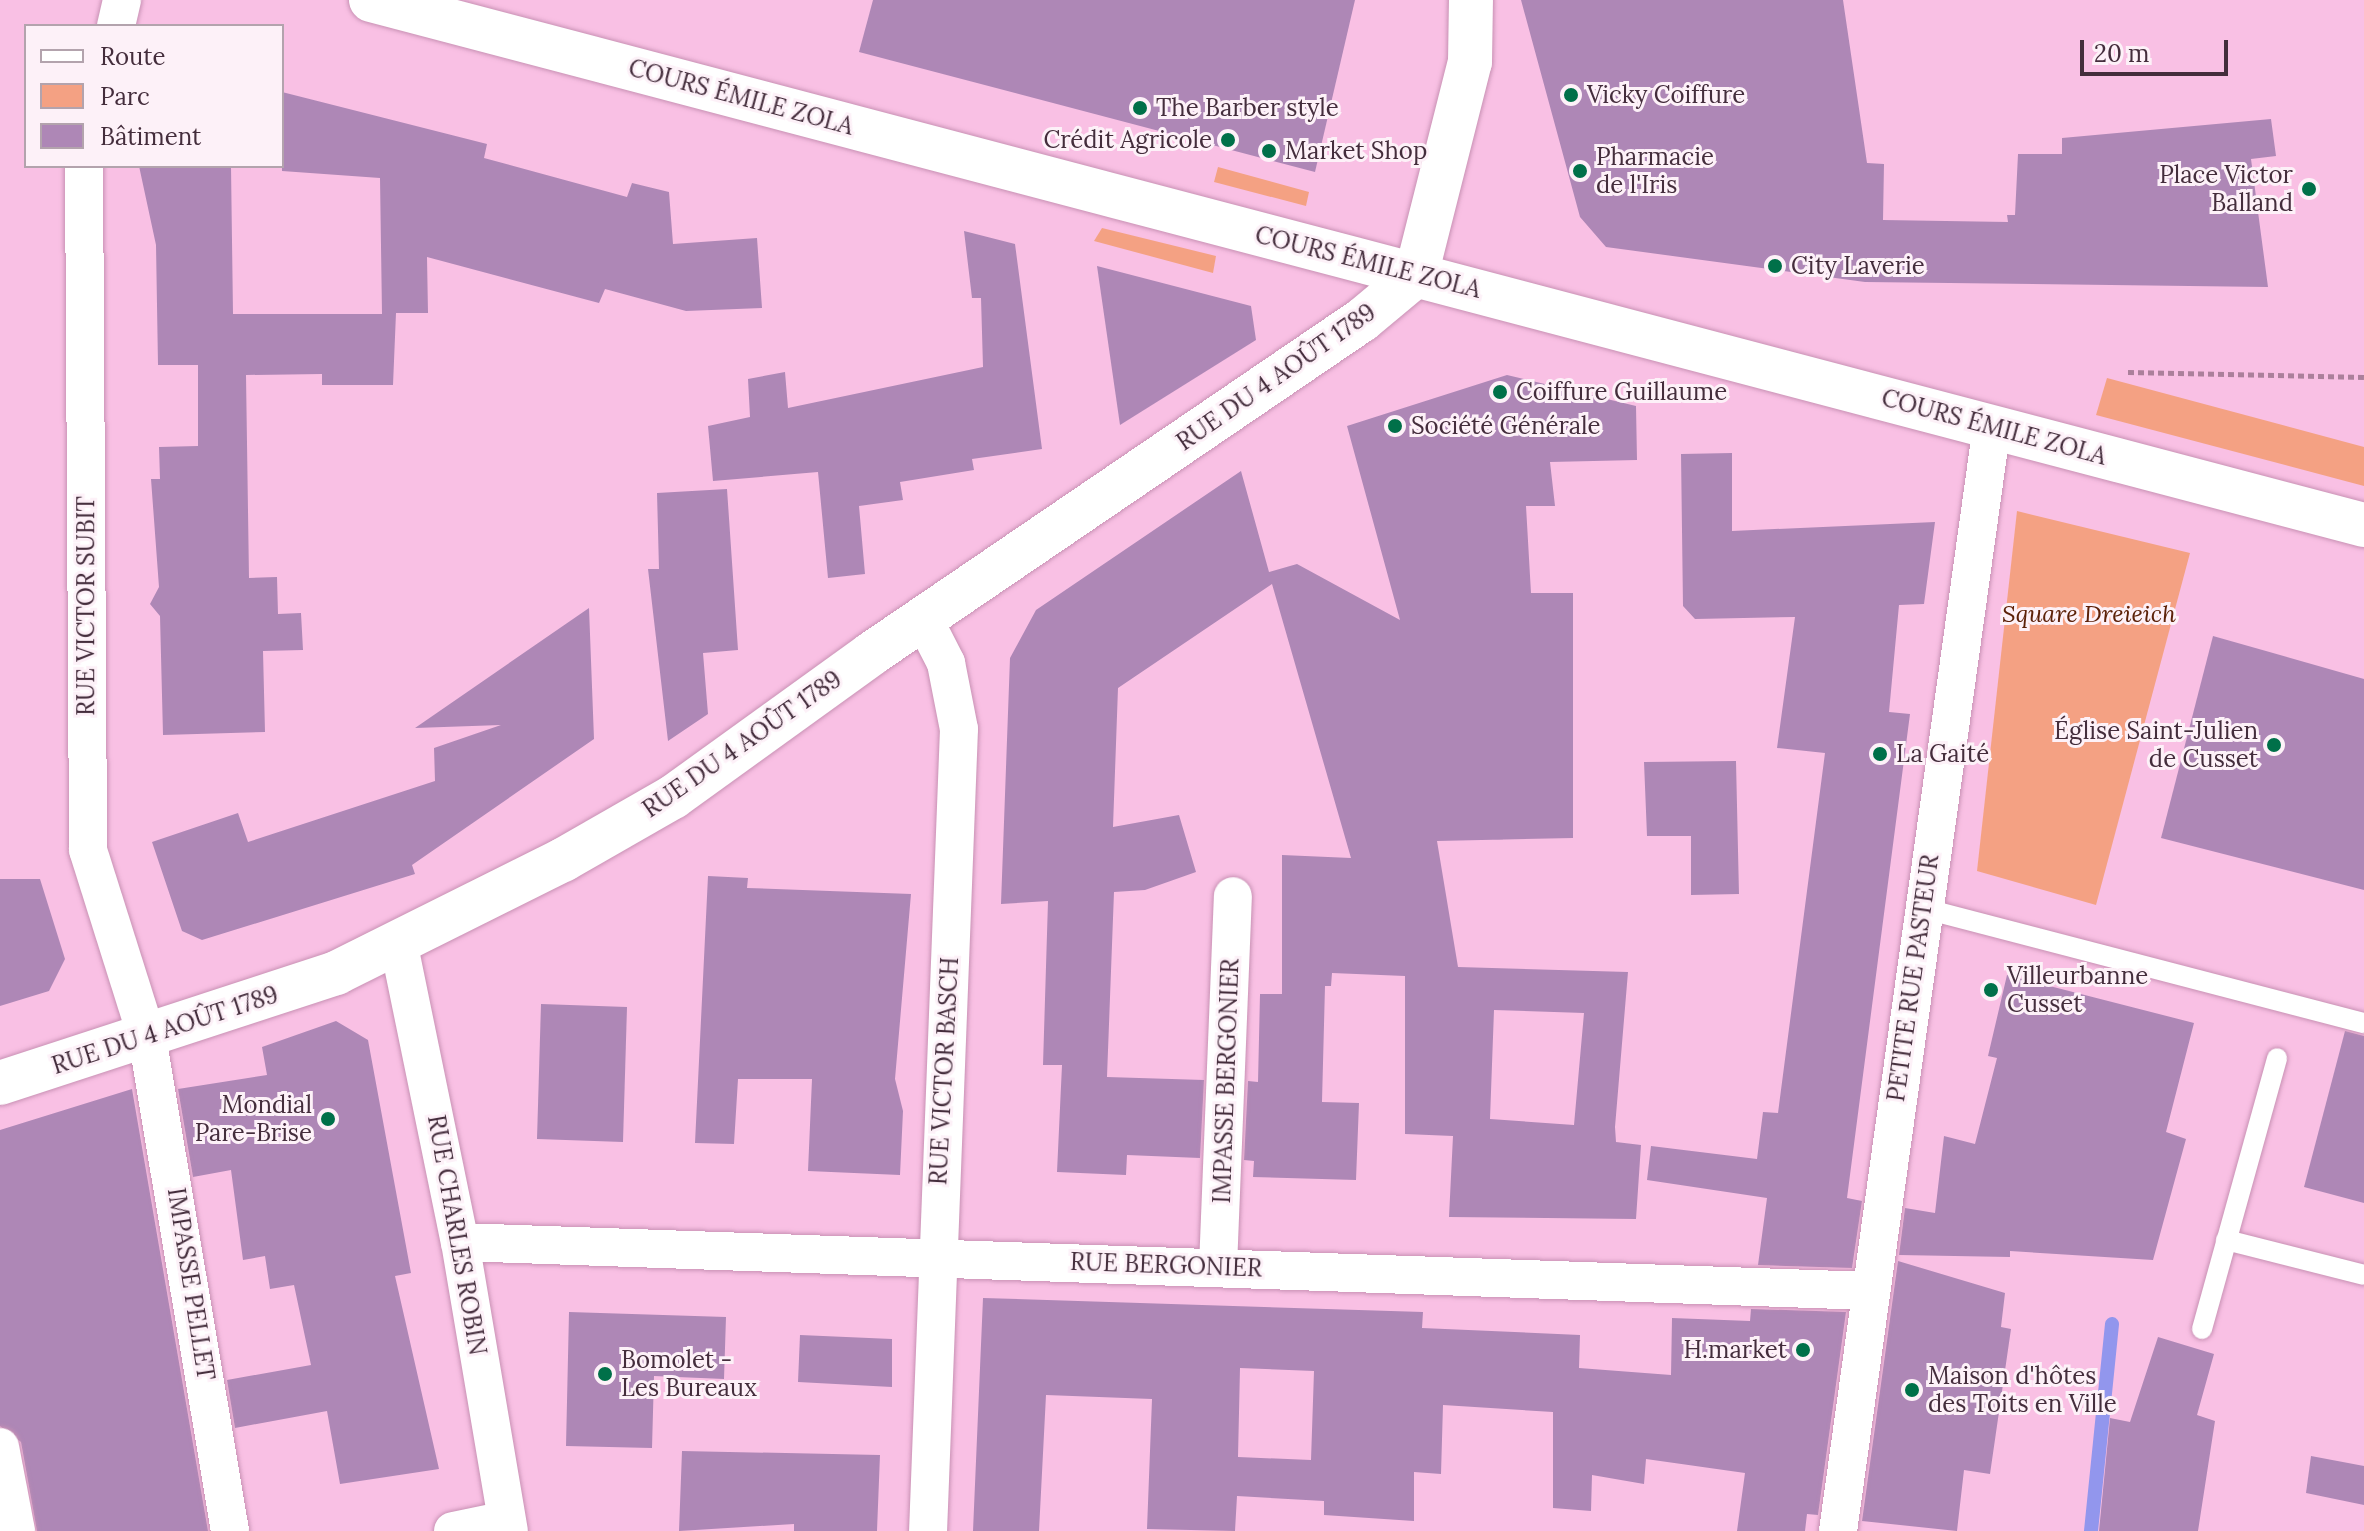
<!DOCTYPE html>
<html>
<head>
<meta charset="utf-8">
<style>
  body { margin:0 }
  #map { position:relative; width:2364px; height:1531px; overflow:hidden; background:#f9c0e4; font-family:Lora,serif }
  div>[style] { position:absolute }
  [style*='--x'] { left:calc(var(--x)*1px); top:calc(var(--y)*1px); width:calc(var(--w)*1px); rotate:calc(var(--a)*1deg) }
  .green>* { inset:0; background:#f4a183 }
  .stream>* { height:14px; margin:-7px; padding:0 7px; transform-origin:7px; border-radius:7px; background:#9296ed }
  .building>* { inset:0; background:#ae87b6 }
  .path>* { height:5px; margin-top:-2.5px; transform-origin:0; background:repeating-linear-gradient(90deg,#ab809b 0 6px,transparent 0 10px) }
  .roads { filter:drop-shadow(0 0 2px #c891b4) drop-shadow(0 0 2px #c891b4) }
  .lane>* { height:20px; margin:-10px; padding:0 10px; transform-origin:10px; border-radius:10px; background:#fff }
  .street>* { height:38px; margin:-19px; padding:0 19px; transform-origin:19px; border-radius:19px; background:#fff }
  .secondary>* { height:44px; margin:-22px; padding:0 22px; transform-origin:22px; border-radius:22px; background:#fff }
  .primary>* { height:44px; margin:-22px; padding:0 22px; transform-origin:22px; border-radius:22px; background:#fff }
  .dots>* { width:22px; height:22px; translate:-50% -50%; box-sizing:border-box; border:4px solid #fdf1f8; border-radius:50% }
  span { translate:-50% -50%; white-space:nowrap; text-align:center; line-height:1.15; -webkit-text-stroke:6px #fdf1f8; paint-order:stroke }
  .poi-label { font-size:24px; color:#442d3c }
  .left { translate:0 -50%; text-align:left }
  .right { translate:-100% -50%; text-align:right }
  .street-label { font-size:24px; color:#442d3c }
  .park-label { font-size:24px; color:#5c2108; font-style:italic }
  .legend { position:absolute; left:24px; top:24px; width:260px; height:144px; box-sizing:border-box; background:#fdf1f8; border:2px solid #b3a3ad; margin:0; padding:10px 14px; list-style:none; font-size:24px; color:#442d3c }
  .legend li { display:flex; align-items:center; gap:16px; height:40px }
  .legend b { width:40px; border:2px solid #b3a3ad }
  .scale { position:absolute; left:2080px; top:40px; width:148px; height:36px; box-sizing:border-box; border:4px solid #442d3c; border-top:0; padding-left:10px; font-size:24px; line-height:28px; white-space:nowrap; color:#442d3c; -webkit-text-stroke:6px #fdf1f8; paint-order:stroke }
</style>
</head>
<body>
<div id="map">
  <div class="green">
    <div style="clip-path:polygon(1218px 167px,1309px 192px,1306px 206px,1214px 182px)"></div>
    <div style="clip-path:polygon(1102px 228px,1216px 256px,1213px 273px,1094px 241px)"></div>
    <div style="clip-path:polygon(2107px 378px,2364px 447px,2364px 486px,2096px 415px)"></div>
    <div style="clip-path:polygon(2017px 511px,2190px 553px,2096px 905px,1977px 871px)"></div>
  </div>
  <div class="stream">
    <div style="--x:2091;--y:1531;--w:208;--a:-84.2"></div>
  </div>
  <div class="building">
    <div style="clip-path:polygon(873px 0,1355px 0,1315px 172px,859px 52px)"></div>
    <div style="clip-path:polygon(1521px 0,1843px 0,1867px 163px,1884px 164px,1883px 220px,2008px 222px,2007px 215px,2015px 215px,2018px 154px,2062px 154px,2062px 138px,2271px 119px,2276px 156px,2251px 159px,2268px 287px,1865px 282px,1606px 247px,1580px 217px)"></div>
    <div style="clip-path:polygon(282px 92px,487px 144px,484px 158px,627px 197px,632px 183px,669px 192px,673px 244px,757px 238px,762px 308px,686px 311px,605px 289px,599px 303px,427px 257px,428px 313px,396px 313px,393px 385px,322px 385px,322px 374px,246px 375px,249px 578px,277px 577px,278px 614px,301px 613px,303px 650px,263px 651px,265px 732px,163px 735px,160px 616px,150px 604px,159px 587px,151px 479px,160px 479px,159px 447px,198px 446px,198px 365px,158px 365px,156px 245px,139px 166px,231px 166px,233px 314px,382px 314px,380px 178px,282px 171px)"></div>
    <div style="clip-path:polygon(964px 231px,1015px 244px,1042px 449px,972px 459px,974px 470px,900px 482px,903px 500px,859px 506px,865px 574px,828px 578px,818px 472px,713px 481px,708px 426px,750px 417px,748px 379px,785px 372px,788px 408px,983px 367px,981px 298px,972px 298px)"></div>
    <div style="clip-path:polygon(1097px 266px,1251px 306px,1256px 340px,1120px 425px)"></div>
    <div style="clip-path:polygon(evenodd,1507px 375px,1636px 406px,1637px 460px,1550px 462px,1555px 506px,1526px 506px,1531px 593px,1573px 593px,1573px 838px,1437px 841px,1458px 967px,1628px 972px,1615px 1127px,1616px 1142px,1641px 1145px,1636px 1219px,1449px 1217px,1453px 1136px,1405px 1134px,1405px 976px,1332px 973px,1331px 986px,1325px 986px,1322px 1102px,1359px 1103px,1356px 1180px,1253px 1177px,1254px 1161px,1244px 1160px,1248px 1081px,1258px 1082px,1260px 994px,1282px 994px,1282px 855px,1351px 858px,1272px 584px,1118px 688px,1113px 827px,1179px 815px,1196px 872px,1145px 890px,1114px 892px,1107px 1077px,1204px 1080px,1200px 1158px,1127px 1155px,1126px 1175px,1057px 1172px,1062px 1065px,1043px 1065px,1048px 901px,1001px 904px,1010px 658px,1036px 610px,1241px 471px,1269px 572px,1297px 564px,1400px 620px,1347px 426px,1507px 375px,1494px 1010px,1584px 1013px,1574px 1125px,1490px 1119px,1494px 1010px)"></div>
    <div style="clip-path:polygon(1732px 453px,1732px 531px,1935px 522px,1924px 604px,1899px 605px,1889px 712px,1910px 714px,1847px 1198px,1862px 1201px,1852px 1268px,1758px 1265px,1767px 1198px,1647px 1180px,1651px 1146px,1757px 1159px,1763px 1112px,1778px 1113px,1825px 753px,1777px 748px,1795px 617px,1695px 619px,1683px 606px,1681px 454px)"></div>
    <div style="clip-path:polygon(727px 489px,738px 650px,703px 653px,708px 714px,668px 741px,648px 569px,659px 569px,657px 493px)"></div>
    <div style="clip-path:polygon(589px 608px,594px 739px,412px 865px,415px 874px,202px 940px,182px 931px,152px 842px,238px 813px,248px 842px,435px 781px,434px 748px,501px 725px,415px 728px)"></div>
    <div style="clip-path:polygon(2213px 636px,2364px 679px,2364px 890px,2161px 838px)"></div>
    <div style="clip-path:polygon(1736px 761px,1739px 894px,1691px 895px,1691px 836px,1647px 836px,1644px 762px)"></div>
    <div style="clip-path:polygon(708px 876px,748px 878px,747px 888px,911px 894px,895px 1079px,903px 1111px,900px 1175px,808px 1171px,812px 1079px,738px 1079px,734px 1144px,695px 1143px)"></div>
    <div style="clip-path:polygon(0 879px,40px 879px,65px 959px,49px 991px,0 1006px)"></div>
    <div style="clip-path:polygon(2007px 975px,2194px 1023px,2166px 1132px,2186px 1139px,2153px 1260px,2010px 1251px,2010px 1257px,1899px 1255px,1905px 1208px,1935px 1213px,1944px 1136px,1975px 1144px,1997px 1058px,1988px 1056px)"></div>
    <div style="clip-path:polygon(541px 1004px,627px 1007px,623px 1142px,537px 1139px)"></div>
    <div style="clip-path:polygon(336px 1021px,368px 1040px,411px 1273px,395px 1276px,439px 1469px,340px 1484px,327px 1411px,235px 1428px,227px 1380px,311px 1365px,294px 1285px,270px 1289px,265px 1256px,243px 1260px,231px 1170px,193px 1177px,178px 1089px,267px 1075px,262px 1047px)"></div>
    <div style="clip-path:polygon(2345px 1031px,2364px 1036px,2364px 1203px,2304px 1187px)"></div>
    <div style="clip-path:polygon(132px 1089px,208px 1531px,37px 1531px,21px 1442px,0 1426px,0 1130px)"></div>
    <div style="clip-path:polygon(1898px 1261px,2005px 1293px,2001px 1327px,2011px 1329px,1990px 1474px,1964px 1470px,1957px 1531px,1862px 1521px)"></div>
    <div style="clip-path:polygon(evenodd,983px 1298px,1423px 1312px,1422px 1328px,1580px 1335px,1579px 1368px,1671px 1375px,1672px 1318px,1750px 1321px,1751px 1309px,1846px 1312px,1818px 1515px,1807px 1514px,1805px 1531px,1737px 1531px,1745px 1473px,1646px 1459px,1644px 1484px,1592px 1475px,1591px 1511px,1553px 1508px,1553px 1412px,1443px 1405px,1441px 1474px,1414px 1472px,1414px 1521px,1324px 1515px,1324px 1501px,1237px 1496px,1235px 1531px,1147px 1529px,1152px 1399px,1046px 1395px,1039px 1531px,973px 1531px,983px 1298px,1240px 1368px,1314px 1371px,1311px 1460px,1238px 1457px,1240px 1368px)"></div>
    <div style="clip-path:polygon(569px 1312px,726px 1317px,724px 1379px,654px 1376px,652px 1448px,566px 1446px)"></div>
    <div style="clip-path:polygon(800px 1335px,892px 1339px,892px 1387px,798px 1382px)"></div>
    <div style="clip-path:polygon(2158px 1337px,2214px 1354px,2197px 1415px,2215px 1421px,2198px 1531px,2099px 1531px,2110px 1418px,2130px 1422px)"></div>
    <div style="clip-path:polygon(682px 1451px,880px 1455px,877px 1531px,794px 1531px,794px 1524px,679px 1531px)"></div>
    <div style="clip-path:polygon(2311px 1456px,2364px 1466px,2364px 1505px,2306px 1493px)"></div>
  </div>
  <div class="path">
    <div style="--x:2128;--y:372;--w:236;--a:1.2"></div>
  </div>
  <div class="roads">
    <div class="lane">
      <div style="--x:1922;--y:908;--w:457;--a:14.6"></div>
      <div style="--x:2226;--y:1240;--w:142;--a:14.2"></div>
      <div style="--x:2202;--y:1329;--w:281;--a:-74.5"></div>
    </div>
    <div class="street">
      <div style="--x:116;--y:26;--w:27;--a:-77"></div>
      <div style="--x:84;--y:166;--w:684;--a:89.66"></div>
      <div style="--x:88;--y:850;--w:196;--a:72.5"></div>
      <div style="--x:147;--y:1037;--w:501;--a:80.46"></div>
      <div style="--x:923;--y:618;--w:51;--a:62.9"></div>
      <div style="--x:946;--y:663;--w:67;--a:78.9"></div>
      <div style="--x:959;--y:729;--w:803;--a:92.21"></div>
      <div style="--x:398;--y:941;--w:307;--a:78.4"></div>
      <div style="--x:460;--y:1242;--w:293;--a:80.4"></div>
      <div style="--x:460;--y:1242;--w:1412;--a:1.99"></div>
      <div style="--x:1218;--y:1267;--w:371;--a:-87.7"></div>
      <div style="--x:0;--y:1447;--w:86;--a:79.2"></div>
      <div style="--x:453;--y:1531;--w:54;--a:-11.7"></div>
      <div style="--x:1838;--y:1531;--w:1116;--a:-82.07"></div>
    </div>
    <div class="secondary">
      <div style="--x:0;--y:1083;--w:354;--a:-18.1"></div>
      <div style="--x:336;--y:973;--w:254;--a:-26.5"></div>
      <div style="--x:563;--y:860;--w:127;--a:-29.8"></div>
      <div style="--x:673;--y:797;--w:244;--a:-35.8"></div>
      <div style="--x:871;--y:654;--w:594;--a:-34.23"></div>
      <div style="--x:1362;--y:320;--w:70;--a:-39.8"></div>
      <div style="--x:1416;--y:275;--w:220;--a:-75.8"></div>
      <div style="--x:1470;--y:62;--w:62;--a:-89.1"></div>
    </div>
    <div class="primary">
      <div style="--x:371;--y:0;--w:2061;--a:14.76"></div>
    </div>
  </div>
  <div class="dots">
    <div style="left:1571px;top:95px;background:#007049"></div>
    <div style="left:1140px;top:108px;background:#007049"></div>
    <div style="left:1228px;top:140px;background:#007049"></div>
    <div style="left:1269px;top:151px;background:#007049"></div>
    <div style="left:1580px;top:171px;background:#007049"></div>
    <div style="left:2309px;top:189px;background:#007049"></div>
    <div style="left:1775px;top:266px;background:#007049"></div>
    <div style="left:1500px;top:392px;background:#007049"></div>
    <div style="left:1395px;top:426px;background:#007049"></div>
    <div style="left:2274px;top:745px;background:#007049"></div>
    <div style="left:1880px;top:754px;background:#007049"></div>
    <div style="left:1991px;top:990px;background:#007049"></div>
    <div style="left:328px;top:1119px;background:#007049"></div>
    <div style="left:1803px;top:1350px;background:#007049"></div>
    <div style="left:605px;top:1374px;background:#007049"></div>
    <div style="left:1912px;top:1390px;background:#007049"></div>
  </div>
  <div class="poi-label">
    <span class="left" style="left:1587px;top:95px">Vicky Coiffure</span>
    <span class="left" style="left:1156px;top:108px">The Barber style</span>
    <span class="right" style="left:1212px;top:140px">Crédit Agricole</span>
    <span class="left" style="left:1285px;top:151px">Market Shop</span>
    <span class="left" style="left:1596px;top:171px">Pharmacie<br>de l'Iris</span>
    <span class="right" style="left:2293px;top:189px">Place Victor<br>Balland</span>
    <span class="left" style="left:1791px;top:266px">City Laverie</span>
    <span class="left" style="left:1516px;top:392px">Coiffure Guillaume</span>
    <span class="left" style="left:1411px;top:426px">Société Générale</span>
    <span class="right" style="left:2258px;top:745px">Église Saint-Julien<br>de Cusset</span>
    <span class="left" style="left:1896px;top:754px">La Gaité</span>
    <span class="left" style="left:2007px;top:990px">Villeurbanne<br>Cusset</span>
    <span class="right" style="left:312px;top:1119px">Mondial<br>Pare-Brise</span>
    <span class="right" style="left:1787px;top:1350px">H.market</span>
    <span class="left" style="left:621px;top:1374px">Bomolet -<br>Les Bureaux</span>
    <span class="left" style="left:1928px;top:1390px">Maison d'hôtes<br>des Toits en Ville</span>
  </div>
  <div class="street-label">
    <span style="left:741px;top:97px;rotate:15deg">COURS ÉMILE ZOLA</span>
    <span style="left:1368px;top:262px;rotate:14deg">COURS ÉMILE ZOLA</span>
    <span style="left:1276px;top:377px;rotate:-35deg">RUE DU 4 AOÛT 1789</span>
    <span style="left:1994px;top:427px;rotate:15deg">COURS ÉMILE ZOLA</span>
    <span style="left:86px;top:606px;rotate:-90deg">RUE VICTOR SUBIT</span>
    <span style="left:742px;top:744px;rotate:-35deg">RUE DU 4 AOÛT 1789</span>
    <span style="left:1913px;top:978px;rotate:-82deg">PETITE RUE PASTEUR</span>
    <span style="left:165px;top:1030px;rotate:-18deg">RUE DU 4 AOÛT 1789</span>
    <span style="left:944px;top:1071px;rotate:-87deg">RUE VICTOR BASCH</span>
    <span style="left:1226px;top:1081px;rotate:-88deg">IMPASSE BERGONIER</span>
    <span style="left:457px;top:1235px;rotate:80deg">RUE CHARLES ROBIN</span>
    <span style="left:1166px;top:1265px;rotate:2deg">RUE BERGONIER</span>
    <span style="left:191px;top:1284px;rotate:81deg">IMPASSE PELLET</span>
  </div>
  <div class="park-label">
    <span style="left:2089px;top:614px">Square Dreieich</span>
  </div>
  <ul class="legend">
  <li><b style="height:10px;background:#fff"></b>Route</li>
  <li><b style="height:22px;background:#f4a183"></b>Parc</li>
  <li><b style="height:22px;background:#ae87b6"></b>Bâtiment</li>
  </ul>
  <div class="scale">20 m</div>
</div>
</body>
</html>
